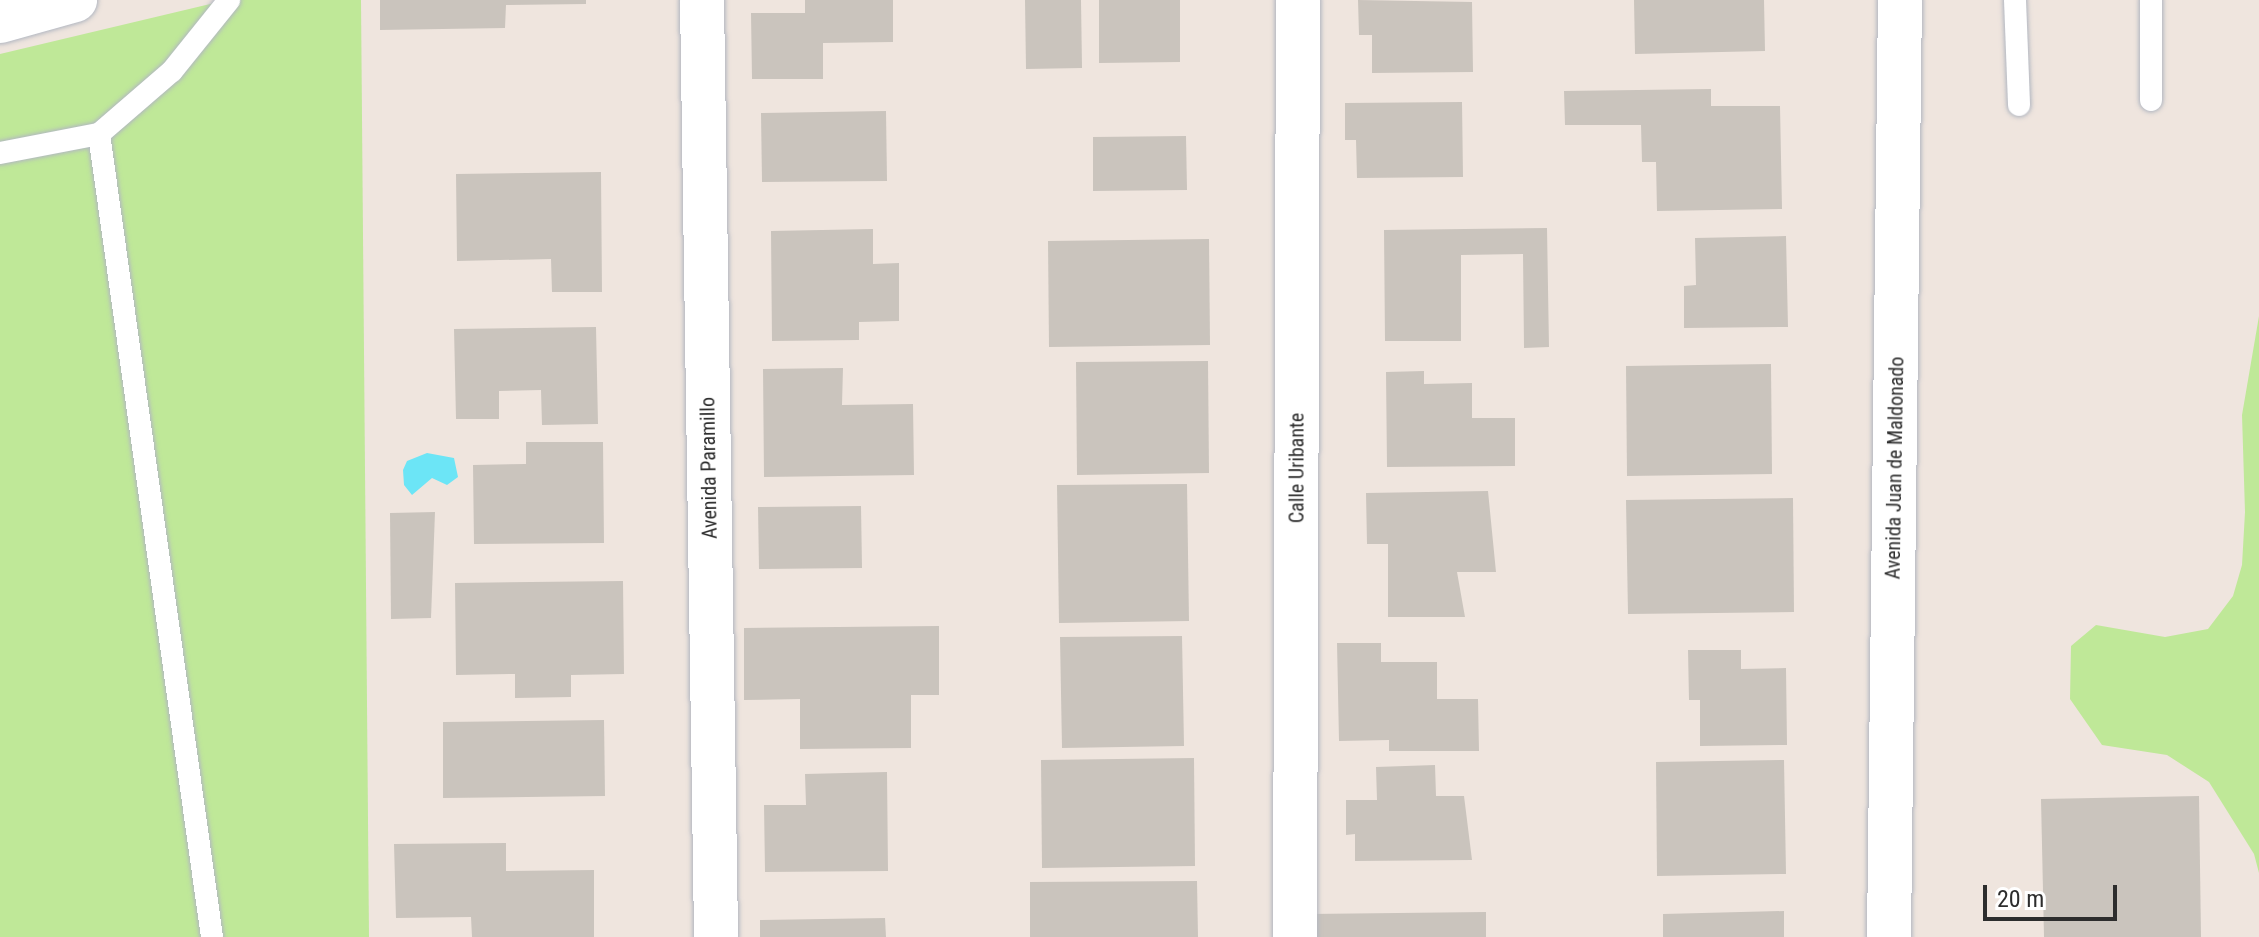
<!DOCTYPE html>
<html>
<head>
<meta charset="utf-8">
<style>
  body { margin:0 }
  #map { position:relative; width:2259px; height:937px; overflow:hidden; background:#efe5de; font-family:"Roboto Condensed",sans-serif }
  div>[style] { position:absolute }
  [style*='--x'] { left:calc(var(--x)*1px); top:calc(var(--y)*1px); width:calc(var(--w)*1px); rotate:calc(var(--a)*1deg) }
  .green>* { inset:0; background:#bfe898 }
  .water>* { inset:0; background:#6ce5f6 }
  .building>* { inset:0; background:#cac4bd }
  .roads { filter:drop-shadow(0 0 2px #b2b7c1) drop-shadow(0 0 2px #b2b7c1) }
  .lane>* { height:22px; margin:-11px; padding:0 11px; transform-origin:11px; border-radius:11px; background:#fff }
  .street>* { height:44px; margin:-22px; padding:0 22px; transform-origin:22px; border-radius:22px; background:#fff }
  span { translate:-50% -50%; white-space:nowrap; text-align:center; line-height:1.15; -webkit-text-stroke:6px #fff; paint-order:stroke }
  .street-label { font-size:20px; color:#2d2d2d }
  .scale { position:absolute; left:1983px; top:885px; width:134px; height:36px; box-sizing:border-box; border:4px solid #2d2d2d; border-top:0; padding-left:10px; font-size:24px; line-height:28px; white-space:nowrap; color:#2d2d2d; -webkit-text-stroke:6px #fff; paint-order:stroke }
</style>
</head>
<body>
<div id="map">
  <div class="green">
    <div style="clip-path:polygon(227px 0,361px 0,369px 937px,0 937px,0 54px)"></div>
    <div style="clip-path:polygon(2259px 316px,2259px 873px,2254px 854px,2209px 782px,2167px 755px,2102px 745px,2070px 699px,2071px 646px,2096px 625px,2165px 637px,2208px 629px,2233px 596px,2242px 565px,2245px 512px,2242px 415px)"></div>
  </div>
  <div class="water">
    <div style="clip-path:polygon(427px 453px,454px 458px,458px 477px,447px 485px,432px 478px,412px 495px,404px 485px,403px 470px,407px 461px)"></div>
  </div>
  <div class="building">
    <div style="clip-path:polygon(380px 0,586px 0,586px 4px,506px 5px,505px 28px,380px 30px)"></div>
    <div style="clip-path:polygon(805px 0,893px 0,893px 42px,823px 43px,823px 79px,752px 79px,751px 13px,805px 13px)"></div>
    <div style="clip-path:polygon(1025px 0,1081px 0,1082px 68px,1026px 69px)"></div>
    <div style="clip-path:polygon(1099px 0,1180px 0,1180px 62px,1099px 63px)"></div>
    <div style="clip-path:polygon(1358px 0,1472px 2px,1473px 72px,1372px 73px,1372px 35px,1359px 35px)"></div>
    <div style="clip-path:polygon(1634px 0,1764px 0,1765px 51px,1635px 54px)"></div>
    <div style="clip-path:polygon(1711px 89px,1711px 106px,1780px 106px,1782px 209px,1657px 211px,1656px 162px,1642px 162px,1641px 125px,1565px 125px,1564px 91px)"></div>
    <div style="clip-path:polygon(1462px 102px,1463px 177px,1357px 178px,1356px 140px,1345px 140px,1345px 103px)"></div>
    <div style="clip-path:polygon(886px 111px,887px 181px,762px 182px,761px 113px)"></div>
    <div style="clip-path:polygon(1186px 136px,1187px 190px,1093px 191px,1093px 137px)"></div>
    <div style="clip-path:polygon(601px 172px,602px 292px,552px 292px,551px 259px,457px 261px,456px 174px)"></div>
    <div style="clip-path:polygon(1547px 228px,1549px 347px,1524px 348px,1523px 254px,1461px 255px,1461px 341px,1385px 341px,1384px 230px)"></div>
    <div style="clip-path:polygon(873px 229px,873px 264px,899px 263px,899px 321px,859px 322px,859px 340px,772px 341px,771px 231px)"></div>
    <div style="clip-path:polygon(1786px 236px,1788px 327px,1684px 328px,1684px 286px,1696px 285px,1695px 238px)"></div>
    <div style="clip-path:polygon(1209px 239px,1210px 345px,1049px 347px,1048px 241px)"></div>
    <div style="clip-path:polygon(596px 327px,598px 424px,542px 425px,541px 390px,499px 391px,499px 419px,456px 419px,454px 329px)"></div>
    <div style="clip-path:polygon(1208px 361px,1209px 473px,1077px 475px,1076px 362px)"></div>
    <div style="clip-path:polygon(1771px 364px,1772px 474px,1627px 476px,1626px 366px)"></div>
    <div style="clip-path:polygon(843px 368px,842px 405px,913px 404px,914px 475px,764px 477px,763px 369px)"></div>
    <div style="clip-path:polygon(1424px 371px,1424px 384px,1472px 383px,1472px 418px,1515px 418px,1515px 466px,1387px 467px,1386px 372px)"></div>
    <div style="clip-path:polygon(526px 442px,603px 442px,604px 543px,474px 544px,473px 465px,526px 464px)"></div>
    <div style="clip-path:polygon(1187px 484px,1189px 621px,1059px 623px,1057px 485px)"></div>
    <div style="clip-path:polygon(1488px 491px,1496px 572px,1457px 572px,1465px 617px,1388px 617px,1388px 544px,1367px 544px,1366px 493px)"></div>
    <div style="clip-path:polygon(1793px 498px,1794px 612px,1628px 614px,1626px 500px)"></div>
    <div style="clip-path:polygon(861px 506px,862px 568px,759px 569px,758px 507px)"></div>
    <div style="clip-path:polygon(435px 512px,431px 618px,391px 619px,390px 513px)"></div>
    <div style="clip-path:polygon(623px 581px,624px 674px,571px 675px,571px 697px,515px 698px,515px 674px,456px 675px,455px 583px)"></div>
    <div style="clip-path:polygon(939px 626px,939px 695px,911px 695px,911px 748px,800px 749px,800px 699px,744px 700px,744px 628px)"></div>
    <div style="clip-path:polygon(1182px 636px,1184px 746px,1062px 748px,1060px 637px)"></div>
    <div style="clip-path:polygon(1337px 643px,1381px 643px,1381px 662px,1437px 662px,1437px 699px,1478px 699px,1479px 751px,1389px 751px,1389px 740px,1339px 741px)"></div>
    <div style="clip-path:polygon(1688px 650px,1741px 650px,1741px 669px,1786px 668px,1787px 745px,1700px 746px,1700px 700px,1689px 700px)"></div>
    <div style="clip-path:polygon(604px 720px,605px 796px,443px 798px,443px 722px)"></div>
    <div style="clip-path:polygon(1194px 758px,1195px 866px,1042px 868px,1041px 760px)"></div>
    <div style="clip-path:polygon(1784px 760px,1786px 874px,1657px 876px,1656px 762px)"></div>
    <div style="clip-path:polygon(1435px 765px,1436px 796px,1464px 796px,1472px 860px,1355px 861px,1355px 834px,1346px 835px,1346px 800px,1377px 800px,1376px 767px)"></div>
    <div style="clip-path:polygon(887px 772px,888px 871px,765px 872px,764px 805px,806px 805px,805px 774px)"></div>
    <div style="clip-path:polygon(2199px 796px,2201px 937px,2044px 937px,2041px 799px)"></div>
    <div style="clip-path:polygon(506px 843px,506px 871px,594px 870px,594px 937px,472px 937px,471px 917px,396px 918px,394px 844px)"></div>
    <div style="clip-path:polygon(1197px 881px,1198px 937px,1030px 937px,1030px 882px)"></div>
    <div style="clip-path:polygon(1784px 911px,1784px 937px,1663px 937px,1663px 914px)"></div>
    <div style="clip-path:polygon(1486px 912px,1486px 937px,1309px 937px,1309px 914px)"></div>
    <div style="clip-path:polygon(885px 918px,886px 937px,760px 937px,760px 920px)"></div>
  </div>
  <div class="roads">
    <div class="lane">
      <div style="--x:2015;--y:0;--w:105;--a:87.8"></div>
      <div style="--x:2151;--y:0;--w:100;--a:90"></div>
      <div style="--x:99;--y:134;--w:811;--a:81.99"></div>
      <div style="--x:0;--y:153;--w:101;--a:-10.9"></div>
      <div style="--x:99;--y:134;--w:96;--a:-40.8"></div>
      <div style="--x:172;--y:71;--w:91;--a:-51.2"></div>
    </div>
    <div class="street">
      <div style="--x:702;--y:0;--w:937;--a:89.14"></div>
      <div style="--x:0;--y:21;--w:78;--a:-15.6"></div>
      <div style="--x:1295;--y:937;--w:937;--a:-89.82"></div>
      <div style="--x:1889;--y:937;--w:937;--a:-89.33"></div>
    </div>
  </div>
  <div class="street-label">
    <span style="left:709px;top:468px;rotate:-91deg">Avenida Paramillo</span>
    <span style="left:1297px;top:468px;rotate:-90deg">Calle Uribante</span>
    <span style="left:1895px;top:468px;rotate:-89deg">Avenida Juan de Maldonado</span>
  </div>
  <div class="scale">20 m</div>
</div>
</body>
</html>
